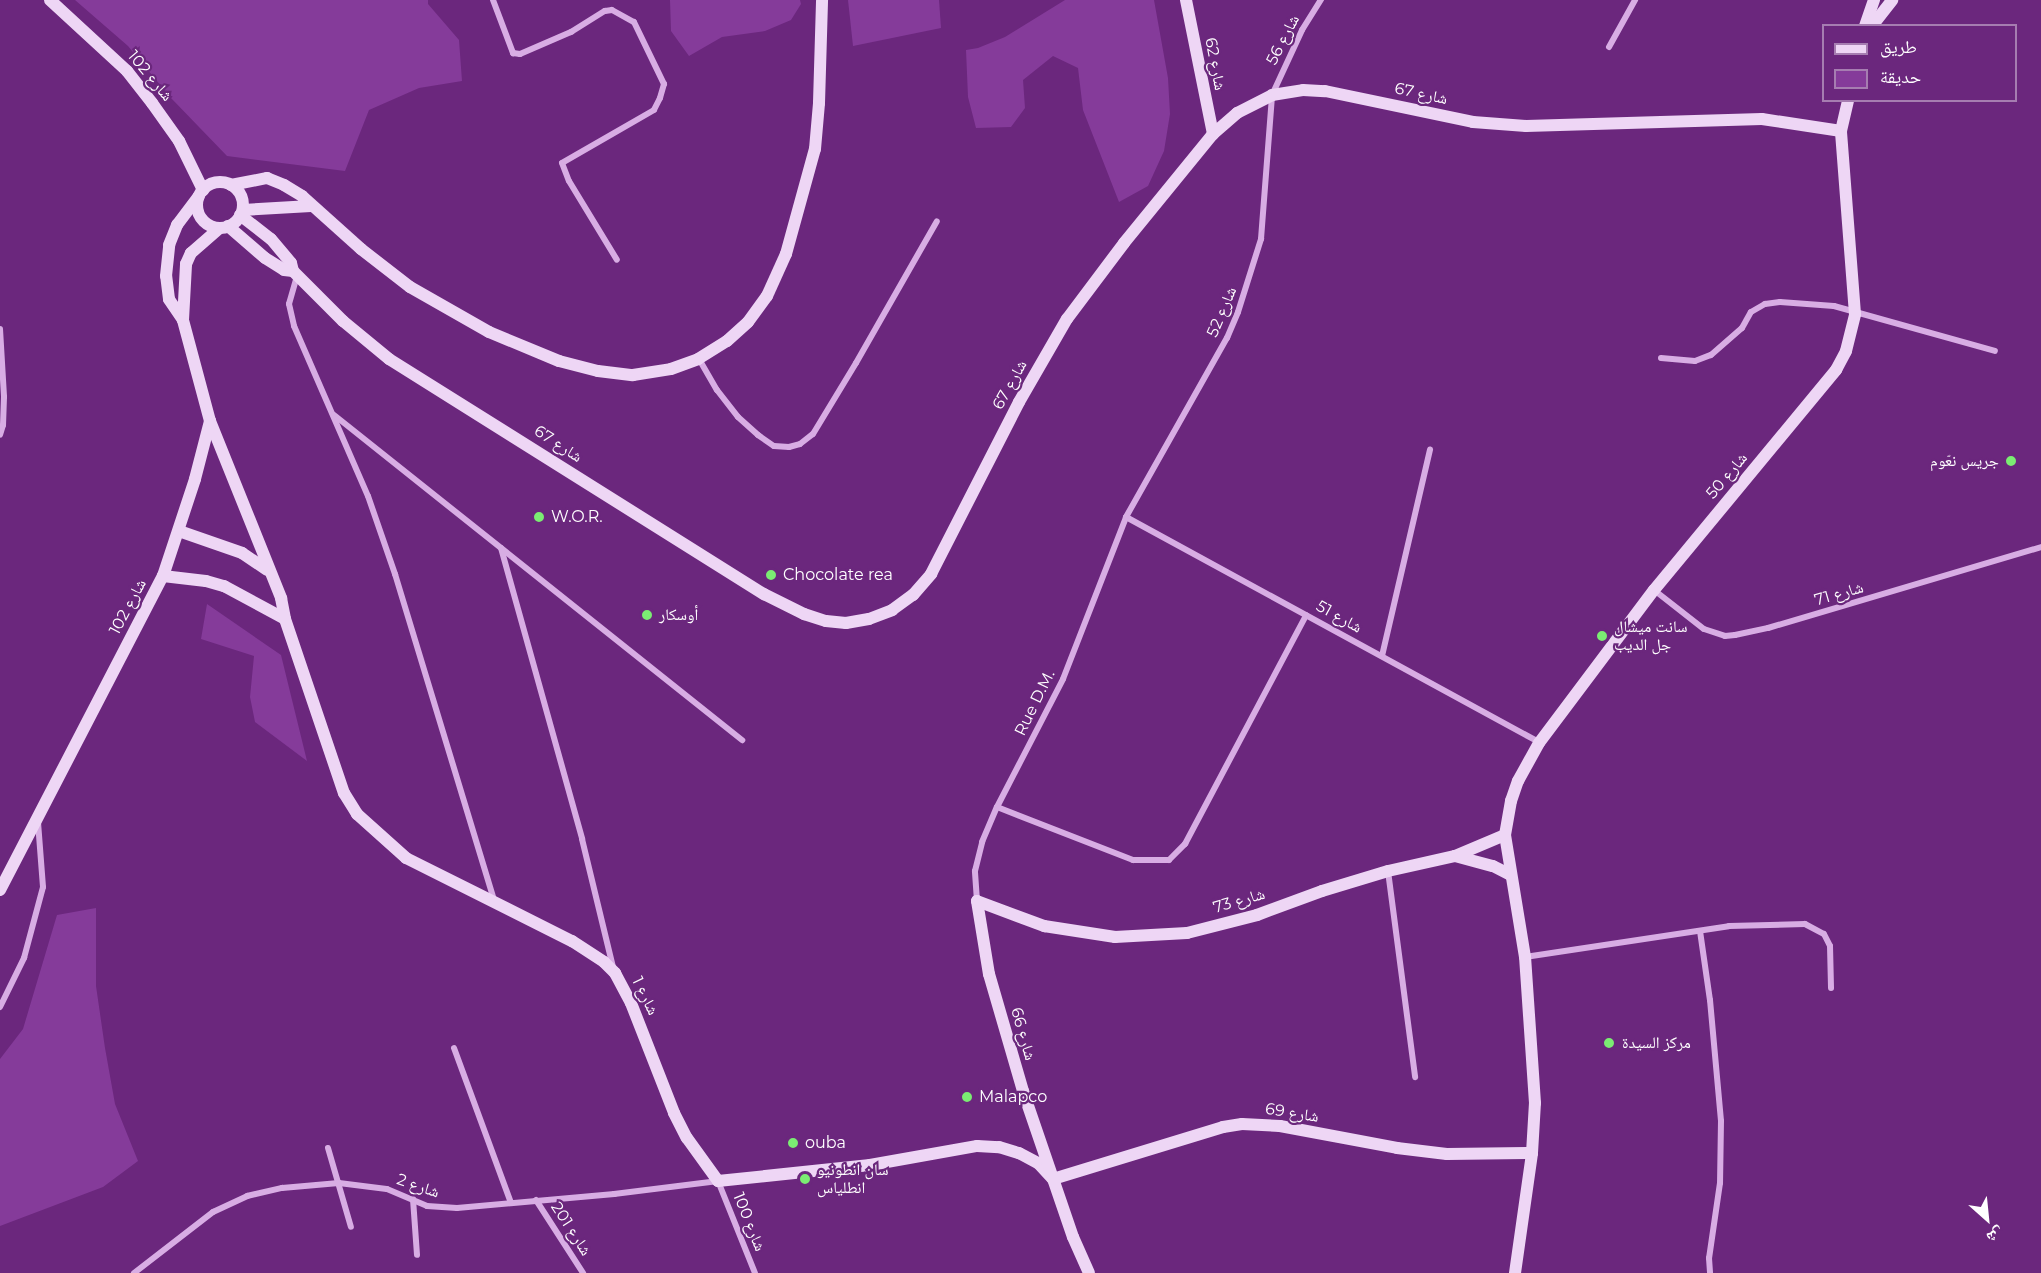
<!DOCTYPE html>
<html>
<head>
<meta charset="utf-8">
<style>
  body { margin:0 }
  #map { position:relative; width:2041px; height:1273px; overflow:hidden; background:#6b277d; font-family:Montserrat,"Noto Naskh Arabic",sans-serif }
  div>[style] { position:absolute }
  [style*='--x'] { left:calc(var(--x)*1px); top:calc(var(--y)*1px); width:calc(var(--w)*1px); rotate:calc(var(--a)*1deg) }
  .green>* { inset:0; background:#853b9a }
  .street>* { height:6px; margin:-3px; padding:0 3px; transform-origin:3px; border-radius:3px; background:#d8ade4 }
  .secondary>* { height:12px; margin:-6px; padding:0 6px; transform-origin:6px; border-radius:6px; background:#eed6f5 }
  .secondary>.ring { margin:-6px; padding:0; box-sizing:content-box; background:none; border:12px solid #eed6f5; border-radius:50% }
  .dots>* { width:16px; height:16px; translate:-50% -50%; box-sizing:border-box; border:3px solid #6b277d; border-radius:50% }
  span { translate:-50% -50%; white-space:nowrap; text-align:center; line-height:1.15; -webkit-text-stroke:4.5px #6b277d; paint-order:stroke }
  .street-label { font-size:16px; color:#fff }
  .poi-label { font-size:16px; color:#fff }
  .right { translate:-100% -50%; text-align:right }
  .left { translate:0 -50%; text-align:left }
  .legend { position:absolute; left:1822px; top:24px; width:195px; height:78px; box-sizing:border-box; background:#6b277d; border:2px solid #a67db1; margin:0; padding:8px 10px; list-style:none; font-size:18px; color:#fff }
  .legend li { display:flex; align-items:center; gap:12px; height:30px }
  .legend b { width:30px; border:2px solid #a67db1 }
  .north { position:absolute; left:1957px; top:1189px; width:60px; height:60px; -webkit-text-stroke:4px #6b277d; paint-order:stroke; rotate:153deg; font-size:16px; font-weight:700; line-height:24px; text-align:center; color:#fff }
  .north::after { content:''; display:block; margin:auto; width:21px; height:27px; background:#fff; clip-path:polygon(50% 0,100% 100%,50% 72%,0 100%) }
</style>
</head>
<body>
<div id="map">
  <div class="green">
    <div style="clip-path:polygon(75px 0,428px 0,428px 4px,459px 40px,462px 81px,419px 88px,369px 110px,345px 171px,227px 156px,171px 98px,128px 46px)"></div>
    <div style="clip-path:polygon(670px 0,800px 0,801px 4px,791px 20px,765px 31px,722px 37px,689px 56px,671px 31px)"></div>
    <div style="clip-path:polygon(848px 0,939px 0,941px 28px,853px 46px)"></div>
    <div style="clip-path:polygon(1065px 0,1154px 0,1168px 78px,1170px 114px,1164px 151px,1148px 186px,1119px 202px,1083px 110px,1078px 68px,1053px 56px,1023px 80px,1025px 108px,1011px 127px,976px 128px,968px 97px,966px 50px,978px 48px,1005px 37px)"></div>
    <div style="clip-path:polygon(207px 604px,281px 655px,307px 761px,255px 722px,250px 697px,254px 656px,201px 639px)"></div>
    <div style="clip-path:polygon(96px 908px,96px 986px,105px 1048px,115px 1104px,138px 1161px,103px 1187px,0 1226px,0 1059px,23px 1029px,57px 915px)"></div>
  </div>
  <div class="street">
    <div style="--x:493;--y:0;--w:57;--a:69.3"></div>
    <div style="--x:513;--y:53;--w:7;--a:8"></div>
    <div style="--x:520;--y:54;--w:56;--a:-23.3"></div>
    <div style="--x:571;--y:32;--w:40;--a:-32"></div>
    <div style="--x:605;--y:11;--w:7;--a:-8"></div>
    <div style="--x:612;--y:10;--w:25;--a:29"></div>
    <div style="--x:634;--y:22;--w:69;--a:64.2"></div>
    <div style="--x:664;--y:84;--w:15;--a:106"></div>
    <div style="--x:660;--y:98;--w:13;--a:117"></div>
    <div style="--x:654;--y:110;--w:106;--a:150.1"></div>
    <div style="--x:562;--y:163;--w:19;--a:69"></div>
    <div style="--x:569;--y:181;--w:92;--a:58.7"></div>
    <div style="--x:1609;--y:47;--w:54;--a:-61"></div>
    <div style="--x:297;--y:276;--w:29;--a:106"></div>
    <div style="--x:289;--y:304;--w:23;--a:77"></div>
    <div style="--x:294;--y:326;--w:185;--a:66.5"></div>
    <div style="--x:368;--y:496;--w:83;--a:70.9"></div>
    <div style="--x:395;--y:574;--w:341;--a:73.1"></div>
    <div style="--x:0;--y:329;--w:68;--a:86.6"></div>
    <div style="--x:4;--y:397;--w:28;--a:92"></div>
    <div style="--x:3;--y:425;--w:10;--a:107"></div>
    <div style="--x:1661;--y:358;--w:34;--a:5"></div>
    <div style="--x:1695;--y:361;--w:17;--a:-21"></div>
    <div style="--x:1711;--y:355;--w:41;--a:-41.1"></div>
    <div style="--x:1742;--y:328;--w:18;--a:-61"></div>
    <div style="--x:1751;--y:312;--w:16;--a:-30"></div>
    <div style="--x:1765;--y:304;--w:15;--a:-8"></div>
    <div style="--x:1780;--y:302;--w:54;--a:4.2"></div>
    <div style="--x:1834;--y:306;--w:167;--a:15.6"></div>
    <div style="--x:699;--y:359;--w:36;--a:60"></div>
    <div style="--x:717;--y:390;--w:34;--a:52"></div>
    <div style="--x:738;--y:417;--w:27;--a:42"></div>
    <div style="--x:758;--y:435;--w:19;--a:35"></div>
    <div style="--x:774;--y:446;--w:15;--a:4"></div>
    <div style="--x:789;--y:447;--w:11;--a:-15"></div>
    <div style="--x:800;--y:444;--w:16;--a:-38"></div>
    <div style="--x:813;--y:434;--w:83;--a:-58.8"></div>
    <div style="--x:856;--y:363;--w:163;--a:-60.3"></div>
    <div style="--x:334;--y:415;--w:522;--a:38.54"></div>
    <div style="--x:1126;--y:517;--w:470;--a:28.6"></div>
    <div style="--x:501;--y:548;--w:302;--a:74.4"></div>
    <div style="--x:582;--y:839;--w:132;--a:76.4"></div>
    <div style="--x:1654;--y:590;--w:63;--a:38"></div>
    <div style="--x:1704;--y:629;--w:22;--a:18"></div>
    <div style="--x:1725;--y:636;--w:10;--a:-6"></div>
    <div style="--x:1735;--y:635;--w:34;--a:-12"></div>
    <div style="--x:1768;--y:628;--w:285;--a:-16.5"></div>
    <div style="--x:1382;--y:656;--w:212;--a:-76.9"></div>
    <div style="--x:997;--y:807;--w:146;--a:21.3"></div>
    <div style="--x:1133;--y:860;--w:36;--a:0"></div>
    <div style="--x:1169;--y:860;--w:23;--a:-45"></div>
    <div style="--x:1185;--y:844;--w:259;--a:-62.1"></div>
    <div style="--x:1388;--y:871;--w:208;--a:82.5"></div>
    <div style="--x:977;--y:901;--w:30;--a:-94"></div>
    <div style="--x:975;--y:871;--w:30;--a:-76"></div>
    <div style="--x:982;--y:842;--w:38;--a:-67"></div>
    <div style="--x:997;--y:807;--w:144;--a:-62.7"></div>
    <div style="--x:1063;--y:679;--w:174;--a:-68.7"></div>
    <div style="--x:1126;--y:517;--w:206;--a:-60.6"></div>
    <div style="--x:1227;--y:338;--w:28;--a:-67"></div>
    <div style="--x:1238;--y:312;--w:77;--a:-72.5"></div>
    <div style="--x:1261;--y:239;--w:144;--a:-85.6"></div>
    <div style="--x:1272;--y:95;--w:72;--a:-65.2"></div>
    <div style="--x:1302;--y:30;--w:36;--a:-58"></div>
    <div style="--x:1700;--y:931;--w:70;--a:81.8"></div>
    <div style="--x:1710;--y:1000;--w:121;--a:84.8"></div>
    <div style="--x:1721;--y:1121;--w:62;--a:90.9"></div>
    <div style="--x:1720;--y:1183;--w:76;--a:98.3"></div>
    <div style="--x:1709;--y:1258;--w:15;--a:86"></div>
    <div style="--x:1525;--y:957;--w:206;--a:-8.6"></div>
    <div style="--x:1729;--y:926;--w:76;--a:-1.5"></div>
    <div style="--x:1805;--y:924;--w:21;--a:28"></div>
    <div style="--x:1824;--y:934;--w:13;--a:63"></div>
    <div style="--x:1830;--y:946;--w:42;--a:88.6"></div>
    <div style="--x:0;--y:1007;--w:55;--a:-63.9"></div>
    <div style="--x:24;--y:958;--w:73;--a:-75"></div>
    <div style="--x:43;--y:887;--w:65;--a:-94.4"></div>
    <div style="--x:454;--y:1048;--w:165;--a:69.8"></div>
    <div style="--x:328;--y:1148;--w:82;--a:73.8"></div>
    <div style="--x:413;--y:1199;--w:56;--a:85.9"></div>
    <div style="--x:536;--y:1200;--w:87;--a:57.2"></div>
    <div style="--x:134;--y:1273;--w:100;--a:-37.7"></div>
    <div style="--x:213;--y:1212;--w:38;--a:-25"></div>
    <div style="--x:247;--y:1196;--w:36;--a:-13"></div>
    <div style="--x:282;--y:1188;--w:57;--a:-5"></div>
    <div style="--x:339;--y:1183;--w:48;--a:7.1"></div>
    <div style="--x:387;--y:1189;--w:43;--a:23"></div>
    <div style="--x:427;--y:1206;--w:30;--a:4"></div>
    <div style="--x:457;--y:1208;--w:158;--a:-5.1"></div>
    <div style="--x:614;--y:1194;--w:105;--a:-7.1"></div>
    <div style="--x:718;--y:1181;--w:99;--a:68.1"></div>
  </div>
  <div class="secondary">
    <div style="--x:50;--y:0;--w:105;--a:42.7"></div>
    <div style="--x:127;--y:71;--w:41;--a:52"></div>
    <div style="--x:152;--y:103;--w:47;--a:54.6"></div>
    <div style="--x:179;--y:141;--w:55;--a:63.9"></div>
    <div style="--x:1186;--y:0;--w:137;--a:78.6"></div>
    <div style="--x:1865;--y:26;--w:28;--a:-71"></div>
    <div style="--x:1872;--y:26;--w:33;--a:-52"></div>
    <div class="ring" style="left:197px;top:182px;width:34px;height:34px"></div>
    <div style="--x:231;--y:185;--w:37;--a:-11"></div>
    <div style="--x:267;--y:178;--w:18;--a:22"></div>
    <div style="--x:284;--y:185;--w:21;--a:31"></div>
    <div style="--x:302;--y:196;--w:79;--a:41.9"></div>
    <div style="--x:361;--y:249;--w:62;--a:37.8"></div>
    <div style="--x:410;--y:287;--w:91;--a:29.7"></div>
    <div style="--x:489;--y:332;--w:76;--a:22.5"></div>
    <div style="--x:559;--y:361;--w:40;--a:14.4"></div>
    <div style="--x:598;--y:371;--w:35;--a:7"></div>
    <div style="--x:633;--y:375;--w:38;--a:-9"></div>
    <div style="--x:671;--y:369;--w:29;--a:-20"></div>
    <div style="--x:698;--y:359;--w:34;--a:-32"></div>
    <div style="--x:727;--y:341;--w:28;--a:-42"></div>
    <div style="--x:748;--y:322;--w:32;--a:-54"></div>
    <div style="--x:767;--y:296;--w:46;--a:-65.7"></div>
    <div style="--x:786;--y:254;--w:109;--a:-74.6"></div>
    <div style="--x:815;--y:149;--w:46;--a:-85"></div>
    <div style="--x:819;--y:103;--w:103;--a:-88.3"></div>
    <div style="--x:243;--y:210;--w:68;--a:-3.4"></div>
    <div style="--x:240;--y:215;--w:39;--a:38"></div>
    <div style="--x:271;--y:239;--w:31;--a:50"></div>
    <div style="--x:291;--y:263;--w:8;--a:76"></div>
    <div style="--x:228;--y:226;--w:49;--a:40.9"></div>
    <div style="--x:265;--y:258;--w:22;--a:32"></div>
    <div style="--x:284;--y:270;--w:9;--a:6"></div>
    <div style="--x:293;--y:271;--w:71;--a:45"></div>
    <div style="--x:343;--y:321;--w:60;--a:39.6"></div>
    <div style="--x:389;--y:359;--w:443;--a:32.1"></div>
    <div style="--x:764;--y:594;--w:45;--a:26.6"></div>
    <div style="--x:804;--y:614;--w:23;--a:18"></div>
    <div style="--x:826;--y:621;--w:20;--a:6"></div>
    <div style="--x:846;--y:623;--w:23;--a:-10"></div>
    <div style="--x:869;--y:619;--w:25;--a:-21"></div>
    <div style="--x:892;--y:610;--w:26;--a:-36"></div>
    <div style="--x:913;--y:595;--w:28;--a:-49"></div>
    <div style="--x:931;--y:574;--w:193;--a:-62.9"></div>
    <div style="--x:1019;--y:402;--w:96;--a:-60"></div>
    <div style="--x:1067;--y:319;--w:95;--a:-53.1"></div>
    <div style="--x:1124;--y:243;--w:141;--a:-50.8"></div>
    <div style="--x:1213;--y:134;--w:32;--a:-41"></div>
    <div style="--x:1237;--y:113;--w:39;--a:-27"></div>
    <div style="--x:1272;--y:95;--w:31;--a:-9"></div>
    <div style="--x:1303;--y:90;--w:22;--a:3"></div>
    <div style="--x:1325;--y:91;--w:151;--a:11.8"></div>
    <div style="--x:1473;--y:122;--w:53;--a:4.3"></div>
    <div style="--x:1526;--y:126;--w:236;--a:-1.7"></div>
    <div style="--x:1762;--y:119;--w:80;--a:8.6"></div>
    <div style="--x:183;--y:320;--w:56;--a:-86.9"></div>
    <div style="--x:186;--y:264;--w:12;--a:-66"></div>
    <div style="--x:191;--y:253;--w:38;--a:-41"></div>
    <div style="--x:210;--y:421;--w:191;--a:68.1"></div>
    <div style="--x:281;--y:598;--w:21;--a:79"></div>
    <div style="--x:285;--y:619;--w:184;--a:71.3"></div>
    <div style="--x:344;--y:793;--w:25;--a:58"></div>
    <div style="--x:357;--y:814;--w:66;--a:41.9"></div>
    <div style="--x:406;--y:858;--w:186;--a:26.6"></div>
    <div style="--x:572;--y:941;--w:38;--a:33"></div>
    <div style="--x:604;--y:962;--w:16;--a:45"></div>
    <div style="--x:615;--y:973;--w:34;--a:62"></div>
    <div style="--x:631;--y:1003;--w:118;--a:68.6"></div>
    <div style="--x:674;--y:1113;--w:28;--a:63"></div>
    <div style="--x:687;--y:1138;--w:53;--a:54.2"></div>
    <div style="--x:718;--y:1181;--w:153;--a:-6"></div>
    <div style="--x:870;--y:1165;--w:109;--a:-10.1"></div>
    <div style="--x:977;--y:1146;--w:22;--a:3"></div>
    <div style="--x:999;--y:1147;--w:21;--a:17"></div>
    <div style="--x:1019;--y:1153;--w:21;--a:28"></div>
    <div style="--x:1038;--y:1163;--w:22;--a:47"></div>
    <div style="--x:1053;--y:1179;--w:178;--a:-17"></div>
    <div style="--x:1223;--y:1127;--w:19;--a:-9"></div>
    <div style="--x:1242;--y:1124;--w:38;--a:3"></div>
    <div style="--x:1280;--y:1126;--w:119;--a:10.6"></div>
    <div style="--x:1397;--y:1148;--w:50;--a:6.8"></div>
    <div style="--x:1447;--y:1154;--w:85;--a:-0.7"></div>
    <div style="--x:179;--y:531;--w:67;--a:19.2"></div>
    <div style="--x:242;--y:553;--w:30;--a:34"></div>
    <div style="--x:163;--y:576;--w:43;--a:6.6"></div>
    <div style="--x:206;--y:581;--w:19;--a:16"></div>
    <div style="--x:224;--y:586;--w:69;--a:28.4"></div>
    <div style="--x:1455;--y:856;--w:39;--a:15"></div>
    <div style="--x:1493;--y:866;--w:18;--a:27"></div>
    <div style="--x:0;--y:890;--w:354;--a:-62.6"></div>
    <div style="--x:163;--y:576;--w:102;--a:-71.7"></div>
    <div style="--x:195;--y:479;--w:60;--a:-75.5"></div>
    <div style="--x:210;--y:421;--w:105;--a:-105"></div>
    <div style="--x:183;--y:320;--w:25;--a:-124"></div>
    <div style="--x:169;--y:299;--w:23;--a:-97"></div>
    <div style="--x:166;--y:276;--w:31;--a:-84"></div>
    <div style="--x:169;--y:245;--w:22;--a:-68"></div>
    <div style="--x:177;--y:225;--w:36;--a:-53"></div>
    <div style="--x:977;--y:901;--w:72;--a:20.5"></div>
    <div style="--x:1044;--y:926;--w:72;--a:8.8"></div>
    <div style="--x:1115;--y:937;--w:72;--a:-3.2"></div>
    <div style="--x:1187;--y:933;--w:72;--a:-14.4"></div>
    <div style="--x:1257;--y:915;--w:69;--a:-20.3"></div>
    <div style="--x:1322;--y:891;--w:69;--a:-16.9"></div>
    <div style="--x:1388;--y:871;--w:69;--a:-12.6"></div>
    <div style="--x:1455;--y:856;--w:54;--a:-22.8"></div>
    <div style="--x:977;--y:901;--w:74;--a:80.7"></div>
    <div style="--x:989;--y:974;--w:122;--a:73.8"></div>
    <div style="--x:1023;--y:1091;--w:154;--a:71.1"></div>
    <div style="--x:1073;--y:1237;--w:39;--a:66"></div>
    <div style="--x:1515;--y:1273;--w:121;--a:-81.9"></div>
    <div style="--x:1532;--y:1153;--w:50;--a:-86.6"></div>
    <div style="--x:1535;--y:1103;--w:146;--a:-93.9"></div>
    <div style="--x:1525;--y:957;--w:124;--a:-99.3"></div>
    <div style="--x:1505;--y:835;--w:35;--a:-80"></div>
    <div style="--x:1511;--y:801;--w:21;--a:-71"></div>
    <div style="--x:1518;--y:781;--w:43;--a:-61.1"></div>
    <div style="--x:1539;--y:743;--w:191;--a:-53.1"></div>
    <div style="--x:1654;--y:590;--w:286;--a:-50.4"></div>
    <div style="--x:1836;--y:370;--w:21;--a:-62"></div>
    <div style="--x:1846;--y:351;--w:38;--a:-76"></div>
    <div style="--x:1855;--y:314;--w:184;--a:-94.4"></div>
    <div style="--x:1841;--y:131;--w:32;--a:-77"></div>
  </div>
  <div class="dots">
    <div style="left:2011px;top:461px;background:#7bec73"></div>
    <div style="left:539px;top:517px;background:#7bec73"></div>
    <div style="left:771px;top:575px;background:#7bec73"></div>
    <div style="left:647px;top:615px;background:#7bec73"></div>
    <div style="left:1602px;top:636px;background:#7bec73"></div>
    <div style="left:1609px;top:1043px;background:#7bec73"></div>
    <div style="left:967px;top:1097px;background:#7bec73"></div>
    <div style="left:793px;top:1143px;background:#7bec73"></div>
    <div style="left:805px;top:1179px;background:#7bec73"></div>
  </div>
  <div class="street-label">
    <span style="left:1283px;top:40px;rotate:-63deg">شارع 56</span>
    <span style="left:1215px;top:64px;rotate:79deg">شارع 62</span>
    <span style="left:150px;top:76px;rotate:50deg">شارع 102</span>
    <span style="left:1421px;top:94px;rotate:12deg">شارع 67</span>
    <span style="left:1222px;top:312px;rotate:-67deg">شارع 52</span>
    <span style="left:1010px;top:385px;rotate:-61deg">شارع 67</span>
    <span style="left:558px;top:444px;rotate:33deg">شارع 67</span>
    <span style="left:1727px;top:476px;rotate:-50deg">شارع 50</span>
    <span style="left:1839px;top:594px;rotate:-16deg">شارع 71</span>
    <span style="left:128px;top:607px;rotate:-62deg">شارع 102</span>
    <span style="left:1339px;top:617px;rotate:29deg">شارع 51</span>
    <span style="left:1035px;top:703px;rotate:-64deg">Rue D.M.</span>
    <span style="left:1239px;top:901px;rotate:-16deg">شارع 73</span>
    <span style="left:645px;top:996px;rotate:64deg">شارع 1</span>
    <span style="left:1023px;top:1034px;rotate:74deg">شارع 66</span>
    <span style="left:1292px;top:1113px;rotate:9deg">شارع 69</span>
    <span style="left:418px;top:1186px;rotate:19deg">شارع 2</span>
    <span style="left:749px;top:1222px;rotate:68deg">شارع 100</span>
    <span style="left:571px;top:1229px;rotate:57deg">شارع 201</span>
  </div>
  <div class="poi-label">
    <span class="right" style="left:1999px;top:461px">جريس نعّوم</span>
    <span class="left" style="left:551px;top:517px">W.O.R.</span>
    <span class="left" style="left:783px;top:575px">Chocolate rea</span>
    <span class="left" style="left:659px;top:615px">أوسكار</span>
    <span class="left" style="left:1614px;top:636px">سانت ميشال<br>جل الديب</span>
    <span class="left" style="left:1622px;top:1043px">مركز السيدة</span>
    <span class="left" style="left:979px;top:1097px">Malapco</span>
    <span class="left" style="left:805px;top:1143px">ouba</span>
    <span class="left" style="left:817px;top:1179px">سان انطونيو<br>انطلياس</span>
  </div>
  <ul class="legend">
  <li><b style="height:8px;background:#eed6f5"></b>طريق</li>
  <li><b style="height:16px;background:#853b9a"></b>حديقة</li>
  </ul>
  <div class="north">ش</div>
</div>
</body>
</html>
